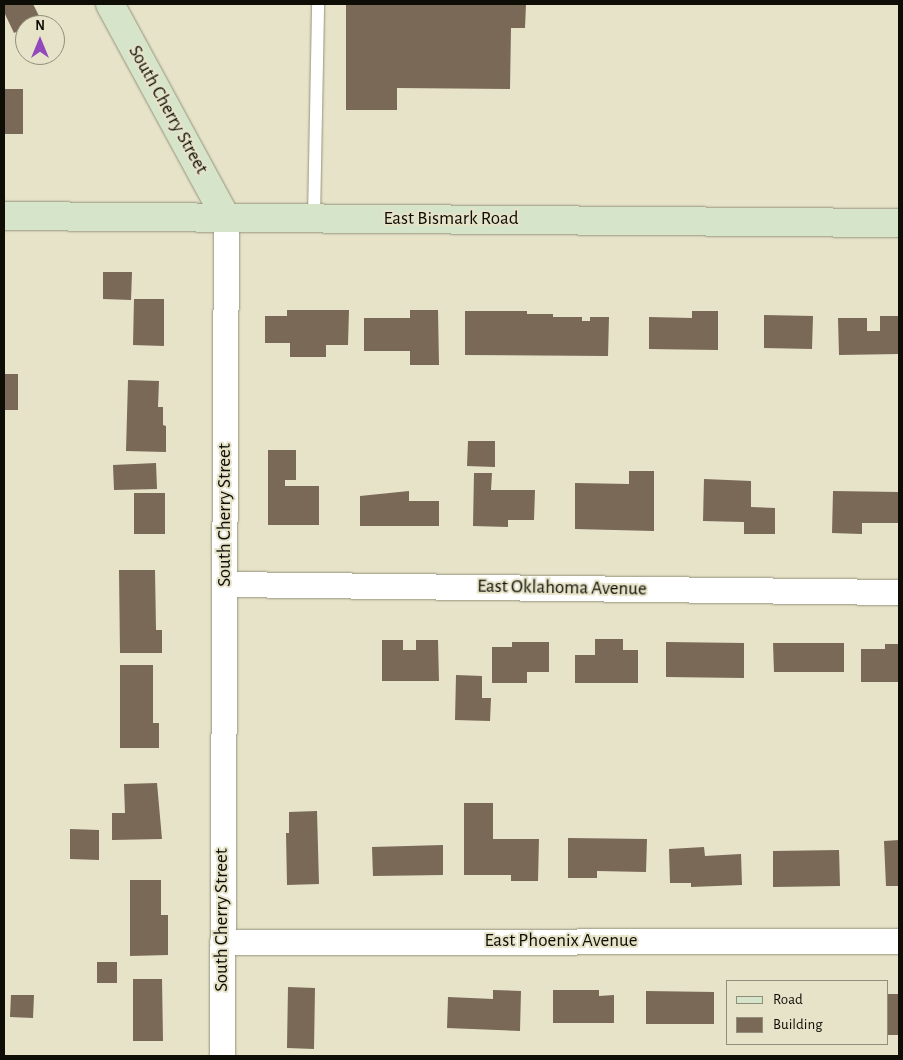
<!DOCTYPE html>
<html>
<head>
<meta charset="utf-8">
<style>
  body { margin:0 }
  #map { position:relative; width:903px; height:1060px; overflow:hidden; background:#e6e3c9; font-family:"Alegreya Sans",sans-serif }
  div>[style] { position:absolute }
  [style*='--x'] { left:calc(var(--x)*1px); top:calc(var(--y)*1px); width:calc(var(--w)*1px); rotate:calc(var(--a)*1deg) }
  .building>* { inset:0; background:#796956 }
  .roads { filter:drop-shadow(0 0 1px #96937b) drop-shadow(0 0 1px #96937b) }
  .lane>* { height:12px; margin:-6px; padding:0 6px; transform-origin:6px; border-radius:6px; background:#fff }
  .street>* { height:25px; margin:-12.5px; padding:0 12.5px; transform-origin:12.5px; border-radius:12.5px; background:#fff }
  .secondary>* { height:28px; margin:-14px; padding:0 14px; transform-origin:14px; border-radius:14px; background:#d6e5c9 }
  span { translate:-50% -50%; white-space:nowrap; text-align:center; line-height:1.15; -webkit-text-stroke:4px #e6e3c9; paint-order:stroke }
  .street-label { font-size:19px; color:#0f0e06 }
  .frame { position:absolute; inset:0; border:5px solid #0f0e06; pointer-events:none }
  .legend { position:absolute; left:726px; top:980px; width:162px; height:65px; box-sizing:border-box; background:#e6e3c9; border:1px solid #908e7b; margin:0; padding:6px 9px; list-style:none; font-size:15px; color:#0f0e06 }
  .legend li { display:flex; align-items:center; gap:10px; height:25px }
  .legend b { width:25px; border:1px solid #908e7b }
  .north { position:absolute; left:15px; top:15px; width:50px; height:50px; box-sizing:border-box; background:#e6e3c9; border:1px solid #908e7b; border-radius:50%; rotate:0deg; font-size:14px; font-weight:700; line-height:20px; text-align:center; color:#0f0e06 }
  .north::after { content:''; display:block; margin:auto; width:18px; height:22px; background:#9349bb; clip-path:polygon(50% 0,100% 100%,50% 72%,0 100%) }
</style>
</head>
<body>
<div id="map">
  <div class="building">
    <div style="clip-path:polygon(4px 4px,33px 4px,41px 20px,14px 33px,4px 12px)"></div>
    <div style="clip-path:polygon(346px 4px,526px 4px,525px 28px,511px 28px,510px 89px,397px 88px,397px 110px,346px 110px)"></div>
    <div style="clip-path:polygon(4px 89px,23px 89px,23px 134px,4px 134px)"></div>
    <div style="clip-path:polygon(103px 272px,132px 272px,131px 300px,103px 299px)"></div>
    <div style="clip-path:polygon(134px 299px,164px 299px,164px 346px,133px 345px)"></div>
    <div style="clip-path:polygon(287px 310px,349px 310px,348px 345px,326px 345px,326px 357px,290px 357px,290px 343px,265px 343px,265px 316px,287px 316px)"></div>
    <div style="clip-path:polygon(410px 310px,438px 310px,439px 365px,410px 365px,410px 351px,364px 351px,364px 318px,410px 318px)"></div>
    <div style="clip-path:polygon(465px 311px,527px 311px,527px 314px,553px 314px,553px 317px,582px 317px,582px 321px,590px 321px,590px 317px,609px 317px,608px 356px,465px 355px)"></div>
    <div style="clip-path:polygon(692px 311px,718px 311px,718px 350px,649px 349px,649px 317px,692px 318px)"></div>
    <div style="clip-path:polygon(764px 315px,813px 316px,812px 349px,764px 348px)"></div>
    <div style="clip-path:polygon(880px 316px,899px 316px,899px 354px,839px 355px,838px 318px,867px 318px,867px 331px,880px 331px)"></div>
    <div style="clip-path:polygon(4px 374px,18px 374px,18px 410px,4px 410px)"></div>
    <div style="clip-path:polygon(128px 380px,159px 381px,158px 407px,163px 407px,163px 425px,166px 426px,166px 452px,126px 451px)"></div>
    <div style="clip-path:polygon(468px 441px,495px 441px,495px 467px,467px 466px)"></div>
    <div style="clip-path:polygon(268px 450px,296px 450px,296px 480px,285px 480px,285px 486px,319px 486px,319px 525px,268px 525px)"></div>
    <div style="clip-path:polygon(156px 463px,157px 489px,114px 490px,113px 465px)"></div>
    <div style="clip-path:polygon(629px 471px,654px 471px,654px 531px,575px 529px,575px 483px,629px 484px)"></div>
    <div style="clip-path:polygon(474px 473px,492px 473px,491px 490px,535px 490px,534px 520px,508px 520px,508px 527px,473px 526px)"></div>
    <div style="clip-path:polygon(704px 479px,751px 481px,751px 507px,775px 508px,775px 534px,744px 534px,744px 522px,703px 521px)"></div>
    <div style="clip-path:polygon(409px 491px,409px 501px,439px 501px,439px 526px,360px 526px,360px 496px)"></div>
    <div style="clip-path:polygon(833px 491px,899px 492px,899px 523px,862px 523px,862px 534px,832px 533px)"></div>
    <div style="clip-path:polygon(134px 493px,165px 493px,165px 534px,134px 534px)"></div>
    <div style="clip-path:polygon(119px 570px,155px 570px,156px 630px,162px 630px,162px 653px,120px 653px)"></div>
    <div style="clip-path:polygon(595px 639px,623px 639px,623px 650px,638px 650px,638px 683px,575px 683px,575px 655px,595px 655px)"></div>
    <div style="clip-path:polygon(382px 640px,403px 640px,403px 650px,416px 650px,416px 640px,438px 640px,439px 681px,382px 681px)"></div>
    <div style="clip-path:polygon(512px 642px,549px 642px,549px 672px,527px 672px,527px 683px,492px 683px,492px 647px,512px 647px)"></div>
    <div style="clip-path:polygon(666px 642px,744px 643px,744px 678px,666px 677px)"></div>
    <div style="clip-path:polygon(773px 643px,844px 643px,844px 672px,774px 672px)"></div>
    <div style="clip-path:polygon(885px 644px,899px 644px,899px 682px,861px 682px,861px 649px,885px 649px)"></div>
    <div style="clip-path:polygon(120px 665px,153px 665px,153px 723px,159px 723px,159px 748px,120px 748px)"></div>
    <div style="clip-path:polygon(456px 675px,482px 676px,482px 698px,491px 698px,490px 721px,455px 720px)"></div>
    <div style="clip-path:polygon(157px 783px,162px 839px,112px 840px,112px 813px,125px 813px,124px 784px)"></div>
    <div style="clip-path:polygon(464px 803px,493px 803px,493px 839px,539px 839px,538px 881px,511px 881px,511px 875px,464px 875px)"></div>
    <div style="clip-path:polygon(317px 811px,319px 884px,287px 885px,286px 833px,289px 833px,289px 812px)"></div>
    <div style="clip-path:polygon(70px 829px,99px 830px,99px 860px,70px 859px)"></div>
    <div style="clip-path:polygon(568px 838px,647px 839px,646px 872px,597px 871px,597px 878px,568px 878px)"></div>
    <div style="clip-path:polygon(899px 840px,899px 886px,886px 886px,884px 841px)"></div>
    <div style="clip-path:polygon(443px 845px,443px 875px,373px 876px,372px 847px)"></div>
    <div style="clip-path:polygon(704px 847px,705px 856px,741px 854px,742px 885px,691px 887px,691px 883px,670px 883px,669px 849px)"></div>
    <div style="clip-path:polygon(839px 850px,840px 886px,773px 887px,773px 851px)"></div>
    <div style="clip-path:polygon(130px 880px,161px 880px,161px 915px,168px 915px,168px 955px,130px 956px)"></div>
    <div style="clip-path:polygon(97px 962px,117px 962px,117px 983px,97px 983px)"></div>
    <div style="clip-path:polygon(133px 979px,162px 979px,163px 1041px,133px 1041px)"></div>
    <div style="clip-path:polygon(288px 987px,315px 988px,314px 1049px,287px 1048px)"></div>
    <div style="clip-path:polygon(493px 990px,521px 991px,520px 1031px,447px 1028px,448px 997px,493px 999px)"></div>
    <div style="clip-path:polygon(553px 990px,599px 990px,599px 996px,614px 995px,614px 1023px,553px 1023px)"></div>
    <div style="clip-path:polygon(646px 991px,714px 992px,714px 1024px,646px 1024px)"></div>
    <div style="clip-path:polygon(888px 994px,899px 994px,899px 1035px,887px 1035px)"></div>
    <div style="clip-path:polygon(11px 995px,34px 995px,33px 1018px,10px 1017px)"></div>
  </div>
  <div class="roads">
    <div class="lane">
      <div style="--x:314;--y:218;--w:214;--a:-88.9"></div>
    </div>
    <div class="street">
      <div style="--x:224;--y:584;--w:675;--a:0.68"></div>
      <div style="--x:222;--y:942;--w:677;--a:-0.08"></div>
      <div style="--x:222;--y:1056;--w:838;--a:-89.73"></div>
    </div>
    <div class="secondary">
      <div style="--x:110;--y:4;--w:243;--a:61.5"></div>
      <div style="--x:4;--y:216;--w:895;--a:0.45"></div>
    </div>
  </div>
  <div class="street-label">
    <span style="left:168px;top:110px;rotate:61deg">South Cherry Street</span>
    <span style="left:451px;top:219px">East Bismark Road</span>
    <span style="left:225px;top:515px;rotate:-90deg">South Cherry Street</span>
    <span style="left:562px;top:588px;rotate:1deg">East Oklahoma Avenue</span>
    <span style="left:222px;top:920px;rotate:-90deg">South Cherry Street</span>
    <span style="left:561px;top:941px">East Phoenix Avenue</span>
  </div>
  <div class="frame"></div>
  <ul class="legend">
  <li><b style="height:6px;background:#d6e5c9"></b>Road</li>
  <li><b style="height:14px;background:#796956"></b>Building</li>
  </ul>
  <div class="north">N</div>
</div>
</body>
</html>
